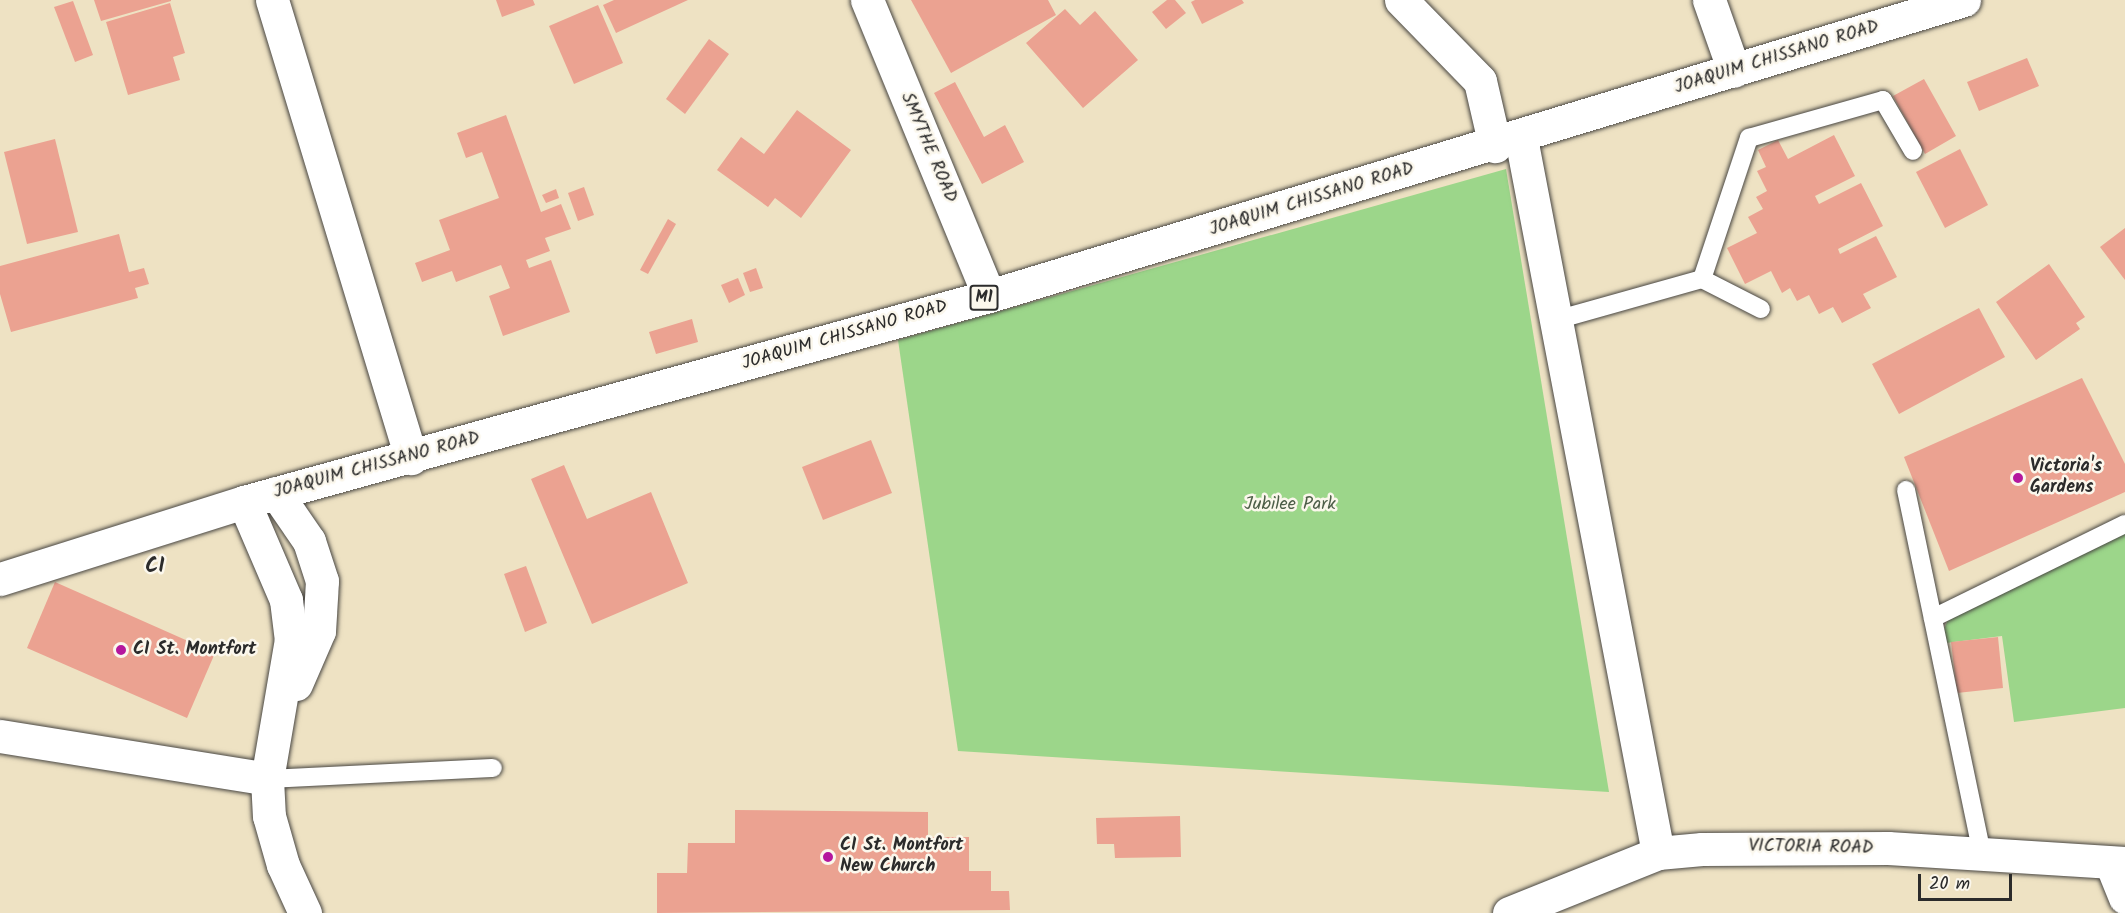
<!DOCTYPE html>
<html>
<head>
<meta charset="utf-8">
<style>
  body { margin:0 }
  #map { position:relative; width:2125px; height:913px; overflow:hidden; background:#eee2c3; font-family:Kalam,sans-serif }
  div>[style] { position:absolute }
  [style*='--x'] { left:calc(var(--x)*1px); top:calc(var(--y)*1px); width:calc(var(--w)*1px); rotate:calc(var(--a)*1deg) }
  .green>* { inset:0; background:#9cd68a }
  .building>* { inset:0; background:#eba291 }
  .roads { filter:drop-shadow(0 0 2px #484642) drop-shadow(0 0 2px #484642) }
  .lane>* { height:18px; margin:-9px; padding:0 9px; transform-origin:9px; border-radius:9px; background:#fff }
  .street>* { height:33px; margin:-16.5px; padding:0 16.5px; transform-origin:16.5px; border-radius:16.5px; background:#fff }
  .secondary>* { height:33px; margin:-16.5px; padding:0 16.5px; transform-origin:16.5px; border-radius:16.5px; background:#fff }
  .primary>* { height:33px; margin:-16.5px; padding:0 16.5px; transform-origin:16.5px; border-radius:16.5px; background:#fff }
  .highway>* { height:33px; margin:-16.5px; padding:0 16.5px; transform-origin:16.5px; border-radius:16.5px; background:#fff }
  .dots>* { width:16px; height:16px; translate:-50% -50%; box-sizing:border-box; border:3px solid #fbf7ec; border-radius:50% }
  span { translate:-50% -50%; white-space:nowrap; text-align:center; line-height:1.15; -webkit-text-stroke:5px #fbf7ec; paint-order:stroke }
  .shield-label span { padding:2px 4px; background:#fbf7ec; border:2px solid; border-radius:4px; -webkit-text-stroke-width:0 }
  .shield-label { font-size:16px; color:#2b2b2b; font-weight:700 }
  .street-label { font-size:18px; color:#2b2b2b }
  .poi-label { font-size:18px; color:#2b2b2b; font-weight:700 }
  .left { translate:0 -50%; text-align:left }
  .park-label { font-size:18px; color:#4d5e48 }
  .quarter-label { font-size:21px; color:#2b2b2b; font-weight:700 }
  .scale { position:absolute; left:1918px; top:874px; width:94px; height:27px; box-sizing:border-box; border:3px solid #2b2b2b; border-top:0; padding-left:8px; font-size:18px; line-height:21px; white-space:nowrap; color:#2b2b2b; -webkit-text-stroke:4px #fbf7ec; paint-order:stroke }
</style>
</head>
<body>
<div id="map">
  <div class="green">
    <div style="clip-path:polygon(1506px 169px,1609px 792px,958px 751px,898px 340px)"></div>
    <div style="clip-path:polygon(2125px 522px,2125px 708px,2014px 722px,2002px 636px,1938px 644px,1955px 602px)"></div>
  </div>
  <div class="building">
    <div style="clip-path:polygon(94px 0,171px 0,171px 1px,101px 21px)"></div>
    <div style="clip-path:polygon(496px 0,533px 0,535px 5px,502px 17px)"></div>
    <div style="clip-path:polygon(614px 0,688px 0,616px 33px,603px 5px)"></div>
    <div style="clip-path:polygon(911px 0,1048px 0,1056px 15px,951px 73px)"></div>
    <div style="clip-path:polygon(1167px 0,1175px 0,1186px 13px,1166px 29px,1152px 12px)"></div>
    <div style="clip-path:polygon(1195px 0,1242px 0,1244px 3px,1202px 24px,1191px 2px)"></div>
    <div style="clip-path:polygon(73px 1px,93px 55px,75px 62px,54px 7px)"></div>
    <div style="clip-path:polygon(170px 3px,185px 53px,173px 57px,180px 80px,128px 95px,106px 22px)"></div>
    <div style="clip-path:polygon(598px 5px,623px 63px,574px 84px,549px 26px)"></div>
    <div style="clip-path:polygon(1065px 9px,1080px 25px,1095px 11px,1138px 60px,1083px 108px,1026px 43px)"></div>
    <div style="clip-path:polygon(709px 39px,729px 54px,685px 114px,666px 99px)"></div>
    <div style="clip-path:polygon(2027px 58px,2039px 86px,1979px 111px,1967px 82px)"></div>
    <div style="clip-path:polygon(1924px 79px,1956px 136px,1925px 154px,1893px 96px)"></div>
    <div style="clip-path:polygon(955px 82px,984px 137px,1005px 125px,1024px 162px,982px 184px,934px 93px)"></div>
    <div style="clip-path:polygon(797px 110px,851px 150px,801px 218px,775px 198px,768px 207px,717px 170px,741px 137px,764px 154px)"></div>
    <div style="clip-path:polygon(506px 115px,541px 212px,561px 204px,571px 229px,545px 238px,550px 251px,526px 260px,529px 268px,551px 260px,570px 312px,503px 336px,489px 296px,510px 288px,501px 265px,456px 282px,452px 271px,422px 282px,415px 263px,450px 250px,439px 220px,499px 198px,482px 152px,466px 158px,457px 133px)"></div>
    <div style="clip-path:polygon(1834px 135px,1855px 176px,1815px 196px,1819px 204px,1861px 183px,1883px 226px,1838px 249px,1840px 254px,1876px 236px,1897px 277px,1863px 294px,1871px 308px,1842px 323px,1833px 307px,1819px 314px,1809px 295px,1797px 301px,1790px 288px,1782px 293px,1771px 271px,1745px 284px,1727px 248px,1757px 233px,1748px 217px,1763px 209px,1756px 197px,1767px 191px,1757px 171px,1766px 167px,1758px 150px,1778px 140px,1788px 159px)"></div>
    <div style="clip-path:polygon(55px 139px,78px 232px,27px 244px,4px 152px)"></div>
    <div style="clip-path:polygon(1960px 149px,1988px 205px,1945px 228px,1916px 172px)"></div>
    <div style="clip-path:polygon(584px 187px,594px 215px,578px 221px,568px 193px)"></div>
    <div style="clip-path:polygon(556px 189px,559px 198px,546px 203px,542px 195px)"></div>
    <div style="clip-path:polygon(668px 219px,676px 224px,648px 274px,640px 270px)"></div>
    <div style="clip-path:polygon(2125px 228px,2125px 280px,2100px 247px)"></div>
    <div style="clip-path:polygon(119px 234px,129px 272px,144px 268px,149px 284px,135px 288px,138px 298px,11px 332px,0 294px,0 266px)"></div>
    <div style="clip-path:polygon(2049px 264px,2085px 317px,2076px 323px,2080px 329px,2036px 360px,1996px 302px)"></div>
    <div style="clip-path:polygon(756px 268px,763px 288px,750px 292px,743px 273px)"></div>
    <div style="clip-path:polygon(738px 278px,745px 295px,729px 303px,721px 285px)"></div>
    <div style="clip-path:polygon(1979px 308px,2005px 357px,1899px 414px,1872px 364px)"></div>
    <div style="clip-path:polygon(692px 319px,698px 342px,656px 354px,649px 332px)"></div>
    <div style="clip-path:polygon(2082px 378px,2125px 464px,2125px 492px,1949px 571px,1904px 457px)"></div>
    <div style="clip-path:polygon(871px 440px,892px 493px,823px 520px,802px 467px)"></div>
    <div style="clip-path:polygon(564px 465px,587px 519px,651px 492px,688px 583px,592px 624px,531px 479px)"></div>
    <div style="clip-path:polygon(526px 566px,547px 623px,525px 632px,504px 574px)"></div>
    <div style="clip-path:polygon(55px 582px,215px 653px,187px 718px,27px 648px)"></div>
    <div style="clip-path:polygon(1998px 637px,2003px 688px,1957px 693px,1951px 642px)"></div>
    <div style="clip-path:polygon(735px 810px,928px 812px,928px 837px,969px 837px,969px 871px,991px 871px,991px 891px,1009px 891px,1010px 910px,657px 913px,657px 873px,687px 873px,688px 843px,735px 843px)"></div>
    <div style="clip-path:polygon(1180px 816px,1181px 857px,1115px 858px,1114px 844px,1097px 844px,1096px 818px)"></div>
  </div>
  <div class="roads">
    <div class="lane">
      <div style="--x:1702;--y:279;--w:66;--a:27"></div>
      <div style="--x:1556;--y:320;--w:152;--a:-15.7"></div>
      <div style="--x:1702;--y:279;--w:149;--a:-71.6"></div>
      <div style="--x:1749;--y:138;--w:139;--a:-15.8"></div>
      <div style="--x:1883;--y:100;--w:59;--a:59.5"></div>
      <div style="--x:1906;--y:490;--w:373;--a:78.2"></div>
      <div style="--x:1933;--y:618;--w:214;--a:-26.1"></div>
      <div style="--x:267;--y:779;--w:226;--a:-2.8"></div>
    </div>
    <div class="street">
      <div style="--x:272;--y:0;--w:479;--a:73.1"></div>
      <div style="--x:1401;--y:0;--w:113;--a:45.7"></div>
      <div style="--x:1480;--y:81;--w:67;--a:77"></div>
      <div style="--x:1709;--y:0;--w:75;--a:70.6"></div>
      <div style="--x:0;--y:736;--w:270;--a:9.1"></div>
      <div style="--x:2111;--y:863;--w:37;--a:68"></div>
    </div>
    <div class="secondary">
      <div style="--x:867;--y:0;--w:320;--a:67.6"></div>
      <div style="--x:1521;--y:138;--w:728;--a:79.15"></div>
    </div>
    <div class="primary">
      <div style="--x:276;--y:493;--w:58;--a:55.5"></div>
      <div style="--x:309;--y:541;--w:42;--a:72"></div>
      <div style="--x:322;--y:581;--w:50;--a:93.4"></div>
      <div style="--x:319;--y:631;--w:58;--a:113.5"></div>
      <div style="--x:244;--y:502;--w:107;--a:66.8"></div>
      <div style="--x:286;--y:600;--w:39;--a:83"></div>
      <div style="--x:291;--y:639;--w:142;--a:99.7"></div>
      <div style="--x:267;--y:779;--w:37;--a:87"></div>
      <div style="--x:269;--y:816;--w:51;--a:74.1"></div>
      <div style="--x:283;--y:865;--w:53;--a:65.4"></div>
      <div style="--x:1509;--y:913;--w:161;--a:-21.9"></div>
      <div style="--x:1658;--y:853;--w:44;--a:-5.2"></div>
      <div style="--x:1702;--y:849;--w:186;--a:-0.3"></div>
      <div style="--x:1888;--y:848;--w:237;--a:3.6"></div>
    </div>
    <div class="highway">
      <div style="--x:0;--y:579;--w:256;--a:-17.5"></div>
      <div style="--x:244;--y:502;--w:773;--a:-15.46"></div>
      <div style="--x:989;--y:296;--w:1019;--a:-16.89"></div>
    </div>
  </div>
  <div class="dots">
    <div style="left:2018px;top:478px;background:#b5179e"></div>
    <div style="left:121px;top:650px;background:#b5179e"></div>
    <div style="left:828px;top:857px;background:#b5179e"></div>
  </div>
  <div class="shield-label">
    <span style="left:984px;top:298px">M1</span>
  </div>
  <div class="street-label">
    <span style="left:1777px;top:58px;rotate:-17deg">JOAQUIM CHISSANO ROAD</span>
    <span style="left:928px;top:148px;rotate:67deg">SMYTHE ROAD</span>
    <span style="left:1312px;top:200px;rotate:-17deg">JOAQUIM CHISSANO ROAD</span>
    <span style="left:845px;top:336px;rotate:-16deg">JOAQUIM CHISSANO ROAD</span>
    <span style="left:377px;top:466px;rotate:-15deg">JOAQUIM CHISSANO ROAD</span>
    <span style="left:1811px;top:848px;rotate:1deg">VICTORIA ROAD</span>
  </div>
  <div class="poi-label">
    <span class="left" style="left:2030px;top:478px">Victoria's<br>Gardens</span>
    <span class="left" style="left:133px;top:650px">CI St. Montfort</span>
    <span class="left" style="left:840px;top:857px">CI St. Montfort<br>New Church</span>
  </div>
  <div class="park-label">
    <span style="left:1290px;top:505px">Jubilee Park</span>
  </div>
  <div class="quarter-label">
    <span style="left:155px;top:567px">CI</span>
  </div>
  <div class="scale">20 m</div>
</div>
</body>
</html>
